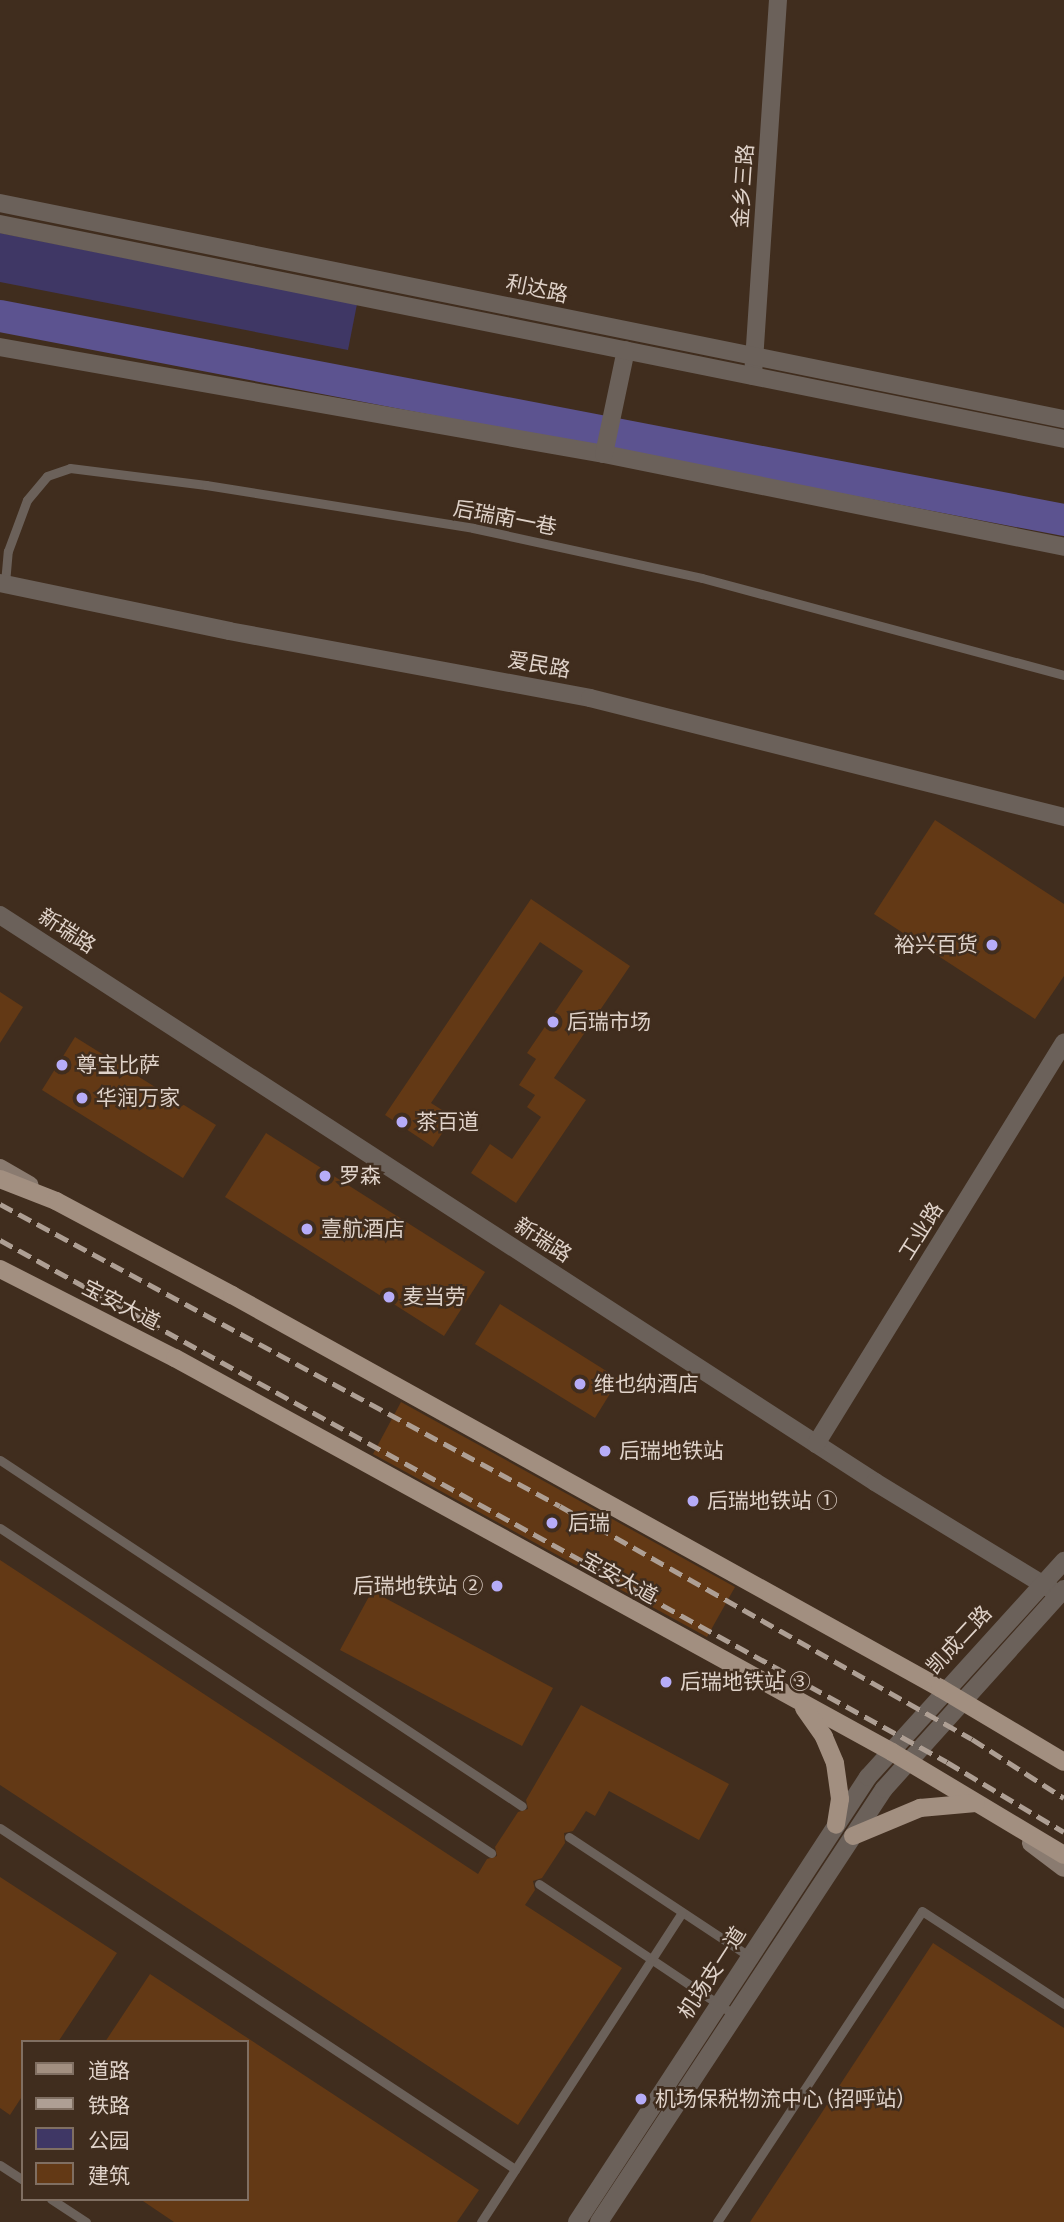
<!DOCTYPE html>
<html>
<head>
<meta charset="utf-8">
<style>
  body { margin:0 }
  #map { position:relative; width:1064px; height:2222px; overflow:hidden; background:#402d1e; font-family:Bitter,"Noto Sans SC",serif }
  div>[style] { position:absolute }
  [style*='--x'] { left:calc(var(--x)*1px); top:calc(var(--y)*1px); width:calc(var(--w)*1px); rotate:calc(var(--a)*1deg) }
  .green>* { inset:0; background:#3f3765 }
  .river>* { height:32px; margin:-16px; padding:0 16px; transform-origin:16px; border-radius:16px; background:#5c5390 }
  .building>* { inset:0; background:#633915 }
  .service>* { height:9px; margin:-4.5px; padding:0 4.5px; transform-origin:4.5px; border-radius:4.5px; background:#6b615a }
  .minor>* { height:18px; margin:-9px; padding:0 9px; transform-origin:9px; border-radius:9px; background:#6b615a }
  .tertiary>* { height:18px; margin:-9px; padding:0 9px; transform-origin:9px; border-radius:9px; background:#6b615a }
  .secondary>* { height:18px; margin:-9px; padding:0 9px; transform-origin:9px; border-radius:9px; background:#8a7b70 }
  .primary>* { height:18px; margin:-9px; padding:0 9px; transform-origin:9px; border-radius:9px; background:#a28f80 }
  .rail>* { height:5px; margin-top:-2.5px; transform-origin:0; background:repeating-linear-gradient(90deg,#ae9f94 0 14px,transparent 0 21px) }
  .dots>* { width:19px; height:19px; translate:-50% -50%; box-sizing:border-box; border:4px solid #402d1e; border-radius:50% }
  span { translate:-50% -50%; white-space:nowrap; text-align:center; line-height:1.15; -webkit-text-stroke:5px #402d1e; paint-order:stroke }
  .street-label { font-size:21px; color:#dfd2c9 }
  .poi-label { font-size:21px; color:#dfd2c9 }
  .right { translate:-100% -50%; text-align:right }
  .left { translate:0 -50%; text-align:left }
  .legend { position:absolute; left:21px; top:2040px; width:228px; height:161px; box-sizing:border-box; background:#402d1e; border:2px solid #806f62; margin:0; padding:9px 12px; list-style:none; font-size:21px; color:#dfd2c9 }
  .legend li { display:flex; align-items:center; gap:14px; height:35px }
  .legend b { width:35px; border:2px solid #806f62 }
</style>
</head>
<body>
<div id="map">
  <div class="green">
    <div style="clip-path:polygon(0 233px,357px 304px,348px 350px,0 282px)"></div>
  </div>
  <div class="river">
    <div style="--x:0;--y:316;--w:1083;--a:10.85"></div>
  </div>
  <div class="building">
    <div style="clip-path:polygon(935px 820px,1064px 904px,1064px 976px,1035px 1019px,874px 914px)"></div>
    <div style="clip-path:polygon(531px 899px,630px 966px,554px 1078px,586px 1100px,516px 1203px,471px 1173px,490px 1144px,512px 1159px,541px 1117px,527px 1107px,535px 1095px,519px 1085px,536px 1059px,527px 1053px,583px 971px,540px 942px,431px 1103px,453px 1117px,433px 1147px,385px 1115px)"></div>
    <div style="clip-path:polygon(0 992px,23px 1007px,0 1043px)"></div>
    <div style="clip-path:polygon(75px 1037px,216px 1125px,183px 1178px,42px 1090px)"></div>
    <div style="clip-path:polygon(266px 1133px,485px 1272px,444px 1336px,225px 1197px)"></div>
    <div style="clip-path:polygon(500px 1304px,619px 1379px,595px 1418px,475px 1344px)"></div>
    <div style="clip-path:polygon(401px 1402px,735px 1587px,707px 1637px,373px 1454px)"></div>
    <div style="clip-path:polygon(0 1560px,478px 1874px,487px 1859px,497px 1856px,495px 1847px,518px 1812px,528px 1809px,526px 1800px,581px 1705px,729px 1784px,699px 1840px,609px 1791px,595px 1816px,586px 1811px,573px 1831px,564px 1833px,565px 1843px,542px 1878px,533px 1881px,535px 1890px,525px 1905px,622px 1968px,518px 2125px,0 1785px)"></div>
    <div style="clip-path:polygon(372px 1591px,553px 1688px,522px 1746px,340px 1650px)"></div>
    <div style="clip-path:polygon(0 1877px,117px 1953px,58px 2042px,23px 2042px,23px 2095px,10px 2115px,0 2108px)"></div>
    <div style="clip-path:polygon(933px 1943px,1064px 2028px,1064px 2222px,750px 2222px)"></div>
    <div style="clip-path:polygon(150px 1974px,479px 2190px,457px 2222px,174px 2222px,140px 2199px,247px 2199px,247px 2042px,105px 2042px)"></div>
  </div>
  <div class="service">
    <div style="--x:5;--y:583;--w:32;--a:-85"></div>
    <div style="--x:8;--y:551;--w:54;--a:-69.6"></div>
    <div style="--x:27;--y:500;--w:31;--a:-50"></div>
    <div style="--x:47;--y:476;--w:24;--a:-19"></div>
    <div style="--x:70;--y:468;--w:137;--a:7.1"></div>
    <div style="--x:206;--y:485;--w:270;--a:9.1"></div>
    <div style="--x:473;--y:528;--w:234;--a:12.3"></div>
    <div style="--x:702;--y:578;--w:375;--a:15"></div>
    <div style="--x:0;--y:1460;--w:626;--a:33.54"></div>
    <div style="--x:0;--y:1528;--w:589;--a:33.5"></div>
    <div style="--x:0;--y:1828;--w:618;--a:33.51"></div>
    <div style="--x:569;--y:1837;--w:221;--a:33.5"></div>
    <div style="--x:539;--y:1884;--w:236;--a:33.8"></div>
    <div style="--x:0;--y:2165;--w:27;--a:33"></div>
    <div style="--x:51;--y:2199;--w:42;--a:33.3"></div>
    <div style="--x:481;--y:2222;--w:369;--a:-57"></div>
    <div style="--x:717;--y:2222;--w:372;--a:-56.6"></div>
    <div style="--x:922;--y:1911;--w:170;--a:33.2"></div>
  </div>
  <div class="minor">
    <div style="--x:0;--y:347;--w:613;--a:10.05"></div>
    <div style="--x:604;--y:454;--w:469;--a:11.4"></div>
    <div style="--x:753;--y:376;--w:377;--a:-86.2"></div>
    <div style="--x:604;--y:454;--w:106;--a:-78.1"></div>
    <div style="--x:0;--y:583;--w:234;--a:11.8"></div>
    <div style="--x:229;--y:631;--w:367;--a:10.5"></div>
    <div style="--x:590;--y:698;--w:489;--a:14.1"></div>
    <div style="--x:0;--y:915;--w:1043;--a:32.94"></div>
    <div style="--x:875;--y:1482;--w:211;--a:31.4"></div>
    <div style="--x:816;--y:1444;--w:472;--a:-58.3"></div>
  </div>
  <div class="tertiary">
    <div style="--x:0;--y:203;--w:1086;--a:11.48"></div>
    <div style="--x:0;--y:224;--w:1086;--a:11.42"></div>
    <div style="--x:577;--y:2222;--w:532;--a:-56.82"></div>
    <div style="--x:868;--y:1777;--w:292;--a:-47.8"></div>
    <div style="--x:599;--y:2222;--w:518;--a:-56.65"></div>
    <div style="--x:884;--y:1789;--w:269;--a:-48"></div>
  </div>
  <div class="secondary">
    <div style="--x:0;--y:1168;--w:34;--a:30"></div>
    <div style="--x:1031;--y:1843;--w:41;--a:37.1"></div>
  </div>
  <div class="primary">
    <div style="--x:0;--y:1179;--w:60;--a:21.4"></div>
    <div style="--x:56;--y:1201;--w:200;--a:28.1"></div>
    <div style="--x:232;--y:1295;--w:810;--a:29.03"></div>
    <div style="--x:940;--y:1688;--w:144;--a:30.8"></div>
    <div style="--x:0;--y:1269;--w:196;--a:27"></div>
    <div style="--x:175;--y:1358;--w:818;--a:28.79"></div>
    <div style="--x:892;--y:1752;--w:200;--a:30.9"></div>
    <div style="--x:804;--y:1708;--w:35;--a:55"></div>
    <div style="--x:824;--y:1737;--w:28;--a:67"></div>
    <div style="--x:835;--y:1763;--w:36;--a:82"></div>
    <div style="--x:840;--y:1799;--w:26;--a:99"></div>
    <div style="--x:853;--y:1836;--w:73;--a:-22.7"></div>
    <div style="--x:920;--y:1808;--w:56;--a:-5.1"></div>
  </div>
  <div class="rail">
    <div style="--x:0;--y:1204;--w:636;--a:28.34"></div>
    <div style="--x:560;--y:1506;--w:473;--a:29.5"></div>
    <div style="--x:972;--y:1739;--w:109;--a:32.7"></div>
    <div style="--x:0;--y:1240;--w:1081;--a:28.86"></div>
    <div style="--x:947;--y:1762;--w:136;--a:30.9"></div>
  </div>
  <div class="dots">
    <div style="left:992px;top:945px;background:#b6acf8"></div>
    <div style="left:553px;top:1022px;background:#b6acf8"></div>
    <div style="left:62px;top:1065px;background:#b6acf8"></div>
    <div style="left:82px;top:1098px;background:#b6acf8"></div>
    <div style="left:402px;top:1122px;background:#b6acf8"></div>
    <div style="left:325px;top:1176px;background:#b6acf8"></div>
    <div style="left:307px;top:1229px;background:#b6acf8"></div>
    <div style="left:389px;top:1297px;background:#b6acf8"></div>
    <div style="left:580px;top:1384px;background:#b6acf8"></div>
    <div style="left:605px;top:1451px;background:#b6acf8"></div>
    <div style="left:693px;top:1501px;background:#b6acf8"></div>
    <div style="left:552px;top:1523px;background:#b6acf8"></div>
    <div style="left:497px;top:1586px;background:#b6acf8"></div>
    <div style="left:666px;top:1682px;background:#b6acf8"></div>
    <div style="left:641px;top:2099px;background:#b6acf8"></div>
  </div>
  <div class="street-label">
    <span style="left:743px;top:186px;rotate:-86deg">金乡三路</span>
    <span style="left:537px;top:289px;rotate:12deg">利达路</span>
    <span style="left:505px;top:518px;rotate:11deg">后瑞南一巷</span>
    <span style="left:539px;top:665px;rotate:10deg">爱民路</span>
    <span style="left:67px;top:931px;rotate:33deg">新瑞路</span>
    <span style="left:921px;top:1231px;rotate:-58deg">工业路</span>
    <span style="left:543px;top:1240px;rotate:33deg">新瑞路</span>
    <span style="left:121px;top:1305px;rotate:27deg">宝安大道</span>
    <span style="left:619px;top:1578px;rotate:29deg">宝安大道</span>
    <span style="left:959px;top:1640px;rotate:-47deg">凯成二路</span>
    <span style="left:712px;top:1973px;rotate:-57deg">机场支一道</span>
  </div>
  <div class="poi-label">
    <span class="right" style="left:978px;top:945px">裕兴百货</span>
    <span class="left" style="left:567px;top:1022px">后瑞市场</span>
    <span class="left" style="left:76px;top:1065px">尊宝比萨</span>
    <span class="left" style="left:96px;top:1098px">华润万家</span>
    <span class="left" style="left:416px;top:1122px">茶百道</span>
    <span class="left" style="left:339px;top:1176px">罗森</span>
    <span class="left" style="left:321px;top:1229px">壹航酒店</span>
    <span class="left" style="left:403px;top:1297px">麦当劳</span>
    <span class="left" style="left:594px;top:1384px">维也纳酒店</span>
    <span class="left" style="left:619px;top:1451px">后瑞地铁站</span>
    <span class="left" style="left:707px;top:1501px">后瑞地铁站 ①</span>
    <span class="left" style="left:568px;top:1523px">后瑞</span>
    <span class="right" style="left:483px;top:1586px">后瑞地铁站 ②</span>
    <span class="left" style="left:680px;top:1682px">后瑞地铁站 ③</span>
    <span class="left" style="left:655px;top:2099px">机场保税物流中心 (招呼站)</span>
  </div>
  <ul class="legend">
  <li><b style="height:9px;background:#a28f80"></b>道路</li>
  <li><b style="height:9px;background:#ae9f94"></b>铁路</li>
  <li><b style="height:19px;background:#3f3765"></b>公园</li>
  <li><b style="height:19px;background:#633915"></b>建筑</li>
  </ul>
</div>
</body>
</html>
